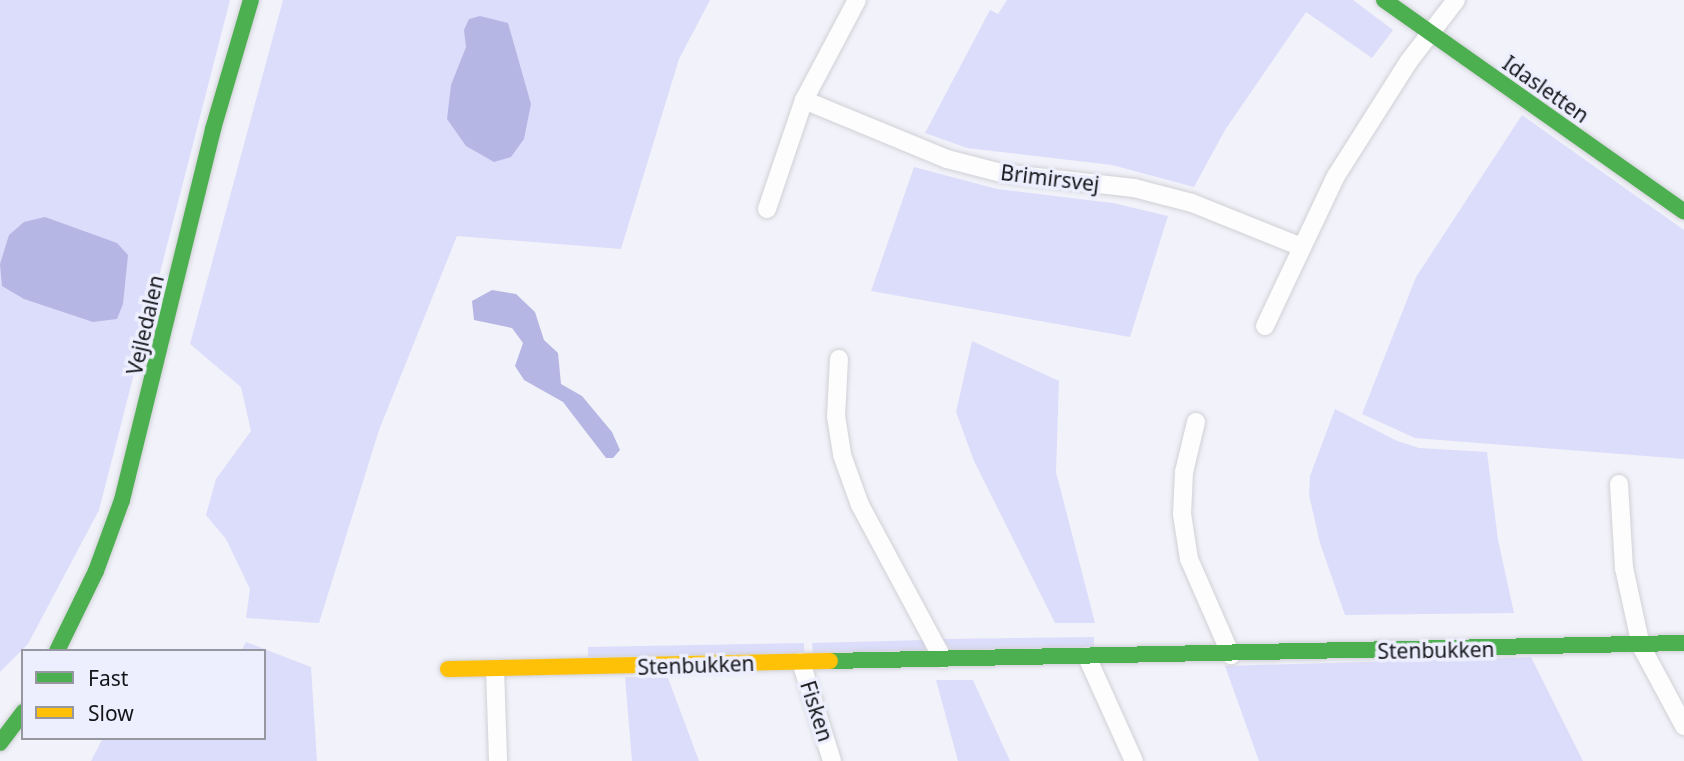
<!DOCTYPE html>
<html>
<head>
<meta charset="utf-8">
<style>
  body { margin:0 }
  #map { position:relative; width:1684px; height:761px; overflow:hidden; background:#f2f2fa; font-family:"Noto Sans",sans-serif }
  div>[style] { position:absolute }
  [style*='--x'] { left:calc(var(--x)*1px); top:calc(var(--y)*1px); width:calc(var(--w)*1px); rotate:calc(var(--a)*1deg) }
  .green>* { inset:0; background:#dcddfa }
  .water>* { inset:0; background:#b6b6e4 }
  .roads { filter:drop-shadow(0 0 2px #d0d0d6) drop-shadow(0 0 2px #d0d0d6) }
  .street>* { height:18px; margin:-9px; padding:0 9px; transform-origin:9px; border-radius:9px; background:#fdfdfe }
  .fast>* { height:16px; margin:-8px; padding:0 8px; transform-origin:8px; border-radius:8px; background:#4caf50 }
  .slow>* { height:16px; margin:-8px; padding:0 8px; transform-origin:8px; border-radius:8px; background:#ffc107 }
  span { translate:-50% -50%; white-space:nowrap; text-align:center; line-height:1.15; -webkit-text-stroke:7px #eeeffe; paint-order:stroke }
  .street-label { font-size:21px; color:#141419 }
  .legend { position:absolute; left:21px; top:649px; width:245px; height:91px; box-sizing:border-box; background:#eeeffe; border:2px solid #9797a2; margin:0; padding:9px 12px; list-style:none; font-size:21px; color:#141419 }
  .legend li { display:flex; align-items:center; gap:14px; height:35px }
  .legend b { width:35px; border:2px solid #9797a2 }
</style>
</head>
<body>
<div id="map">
  <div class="green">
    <div style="clip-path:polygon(0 0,230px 0,99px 510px,28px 644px,0 672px)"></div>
    <div style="clip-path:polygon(283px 0,710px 0,679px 59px,621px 249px,457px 236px,379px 430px,319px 623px,246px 618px,250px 589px,226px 539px,206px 515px,216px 479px,251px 431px,241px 387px,190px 344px)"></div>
    <div style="clip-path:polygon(1007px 0,1353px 0,1393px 30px,1372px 58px,1306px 12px,1225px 130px,1194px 187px,1112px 165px,967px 148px,925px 133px,990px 10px,998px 14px)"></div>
    <div style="clip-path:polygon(1522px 115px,1684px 230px,1684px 459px,1415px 438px,1362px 414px,1416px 277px)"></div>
    <div style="clip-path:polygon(914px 167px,997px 189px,1113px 203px,1168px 216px,1130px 337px,871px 291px)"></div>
    <div style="clip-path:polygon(972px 341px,1059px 381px,1056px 472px,1095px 623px,1055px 623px,974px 461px,956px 412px)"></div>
    <div style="clip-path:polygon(1335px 409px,1397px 441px,1419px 448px,1487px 452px,1498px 540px,1514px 613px,1345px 615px,1320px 543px,1309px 495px,1310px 476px)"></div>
    <div style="clip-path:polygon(1094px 637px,1094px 647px,951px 650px,943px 639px)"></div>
    <div style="clip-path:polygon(925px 640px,925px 650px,813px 653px,812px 643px)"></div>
    <div style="clip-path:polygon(246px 642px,311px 667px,317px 761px,91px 761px,103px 738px,264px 738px,264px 651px,241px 651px)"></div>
    <div style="clip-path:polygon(804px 643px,804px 653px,588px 657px,588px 647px)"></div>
    <div style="clip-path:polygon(1531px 657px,1583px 761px,1259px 761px,1225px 666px)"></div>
    <div style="clip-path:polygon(625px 677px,668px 678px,699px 761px,632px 761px)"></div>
    <div style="clip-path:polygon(936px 680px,973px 680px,1010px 761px,958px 761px)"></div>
  </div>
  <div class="water">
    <div style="clip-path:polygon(480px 16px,508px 23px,531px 104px,524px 139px,511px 157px,494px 162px,466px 146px,447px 119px,451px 85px,466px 47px,464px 30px,469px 19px)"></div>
    <div style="clip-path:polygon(45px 217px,117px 243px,128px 255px,123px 304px,117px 319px,93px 322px,24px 299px,2px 286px,0 264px,9px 235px,24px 222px)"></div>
    <div style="clip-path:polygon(492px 290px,516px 294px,535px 312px,544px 340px,558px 353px,561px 384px,582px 396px,612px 432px,620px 450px,613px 458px,606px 458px,563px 402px,524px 380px,515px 366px,523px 343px,512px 328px,474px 320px,472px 301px)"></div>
  </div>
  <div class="roads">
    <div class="street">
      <div style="--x:804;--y:100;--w:155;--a:22.4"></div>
      <div style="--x:947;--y:159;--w:56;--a:14.5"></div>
      <div style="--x:1001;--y:173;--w:134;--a:6.4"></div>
      <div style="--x:1134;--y:188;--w:60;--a:14.5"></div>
      <div style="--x:1192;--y:203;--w:115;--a:21.9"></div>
      <div style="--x:767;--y:209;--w:115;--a:-71.3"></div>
      <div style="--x:804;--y:100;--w:113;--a:-62.1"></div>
      <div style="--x:1265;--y:326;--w:166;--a:-64.7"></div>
      <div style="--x:1336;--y:176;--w:136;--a:-57.6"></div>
      <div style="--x:1409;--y:61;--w:77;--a:-52.4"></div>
      <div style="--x:839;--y:359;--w:57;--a:93"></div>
      <div style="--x:836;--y:416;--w:39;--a:81"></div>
      <div style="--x:842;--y:455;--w:53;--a:70.2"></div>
      <div style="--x:860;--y:505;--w:175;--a:61.7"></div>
      <div style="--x:1196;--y:422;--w:51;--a:103.5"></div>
      <div style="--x:1184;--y:472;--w:42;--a:92.7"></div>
      <div style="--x:1182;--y:514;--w:46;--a:81.2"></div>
      <div style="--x:1189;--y:559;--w:105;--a:66.4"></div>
      <div style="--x:1619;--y:484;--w:84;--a:86.6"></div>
      <div style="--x:1624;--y:568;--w:80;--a:77.7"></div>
      <div style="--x:1641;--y:646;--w:91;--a:61.7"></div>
      <div style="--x:1087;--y:657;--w:114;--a:65.7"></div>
      <div style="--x:801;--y:662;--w:104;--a:72.6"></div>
      <div style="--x:495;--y:669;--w:92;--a:88.1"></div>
    </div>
    <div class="fast">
      <div style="--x:1384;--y:0;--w:367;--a:35.2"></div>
      <div style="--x:57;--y:651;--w:89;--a:-64"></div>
      <div style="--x:96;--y:571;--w:76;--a:-69.9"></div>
      <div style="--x:122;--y:500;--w:382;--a:-76.2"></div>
      <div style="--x:213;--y:129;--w:134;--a:-73.6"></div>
      <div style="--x:830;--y:661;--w:854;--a:-1.21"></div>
      <div style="--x:0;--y:743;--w:39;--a:-53"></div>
    </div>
    <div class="slow">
      <div style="--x:448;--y:669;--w:382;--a:-1.2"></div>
    </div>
  </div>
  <div class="street-label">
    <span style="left:1546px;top:89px;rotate:35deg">Idasletten</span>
    <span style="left:1050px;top:178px;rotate:7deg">Brimirsvej</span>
    <span style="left:145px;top:325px;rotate:-77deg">Vejledalen</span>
    <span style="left:1436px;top:650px;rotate:-1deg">Stenbukken</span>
    <span style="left:696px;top:665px;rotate:-2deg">Stenbukken</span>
    <span style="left:817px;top:711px;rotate:72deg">Fisken</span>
  </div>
  <ul class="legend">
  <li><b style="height:9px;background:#4caf50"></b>Fast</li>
  <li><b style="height:9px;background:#ffc107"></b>Slow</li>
  </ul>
</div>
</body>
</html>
